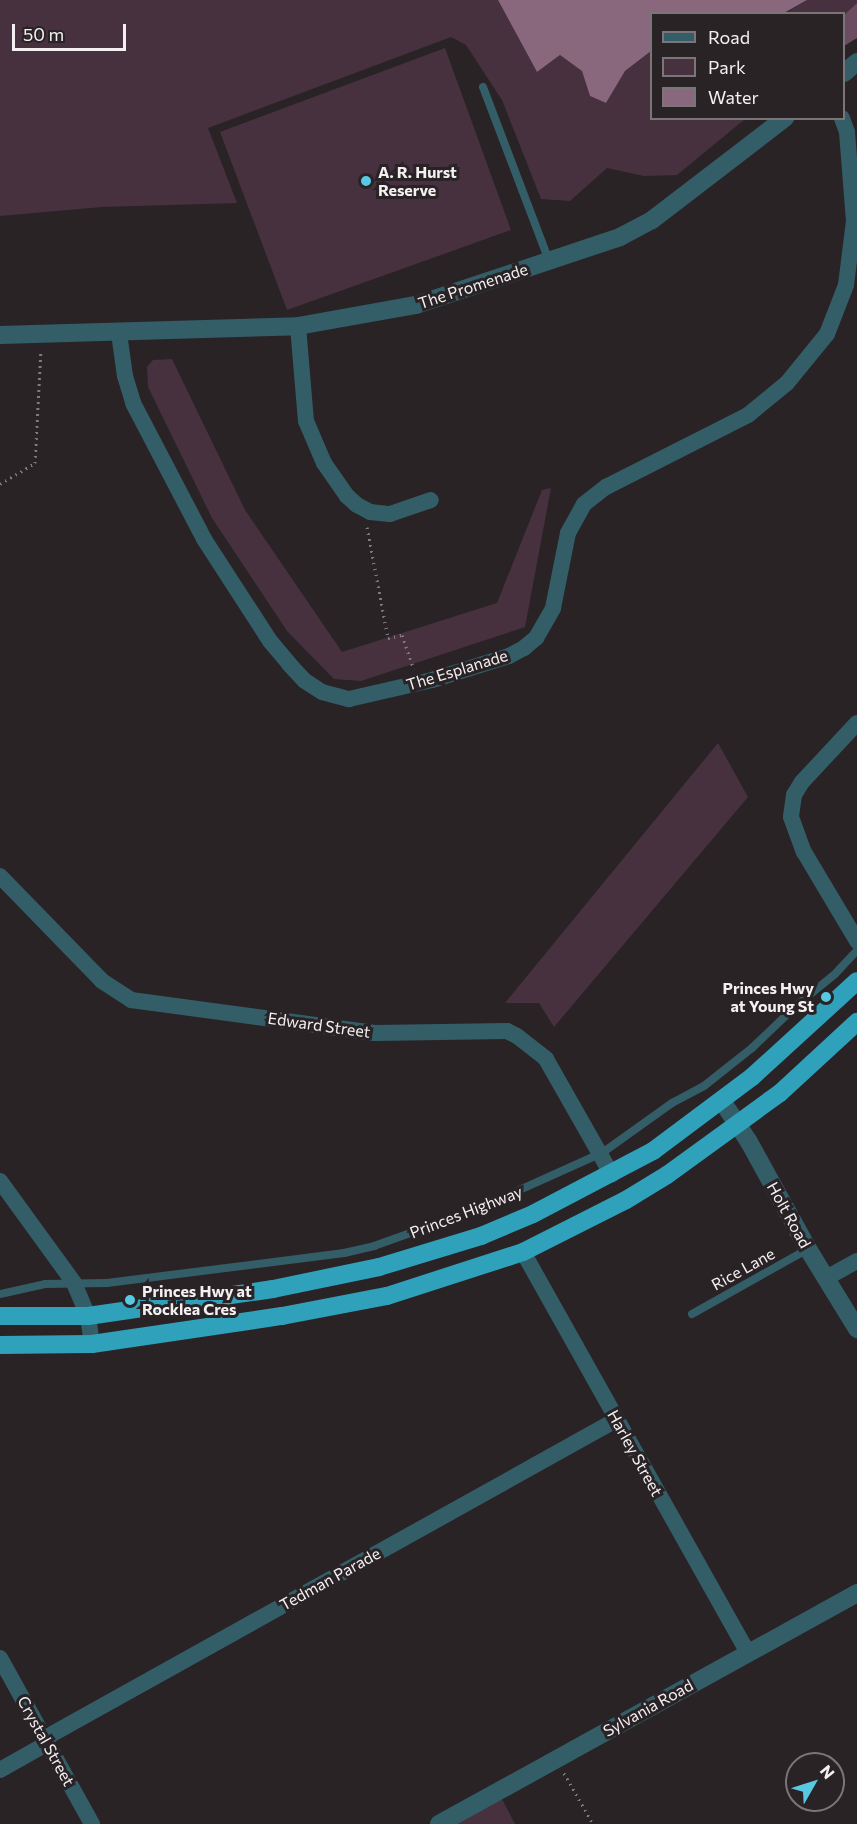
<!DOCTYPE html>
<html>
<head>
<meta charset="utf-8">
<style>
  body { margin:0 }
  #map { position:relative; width:857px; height:1824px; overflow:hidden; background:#292326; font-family:Commissioner,sans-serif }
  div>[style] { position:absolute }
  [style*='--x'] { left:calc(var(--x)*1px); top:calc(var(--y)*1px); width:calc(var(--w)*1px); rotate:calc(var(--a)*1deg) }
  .green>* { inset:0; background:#47313f }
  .forest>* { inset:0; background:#6b4c60 }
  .water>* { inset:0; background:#89687d }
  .path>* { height:3px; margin-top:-1.5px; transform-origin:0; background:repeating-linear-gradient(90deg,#807b7d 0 1.5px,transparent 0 6px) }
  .service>* { height:8px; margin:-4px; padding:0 4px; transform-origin:4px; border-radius:4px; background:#335e68 }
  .minor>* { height:16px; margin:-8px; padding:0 8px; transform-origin:8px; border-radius:8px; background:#335e68 }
  .tertiary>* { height:18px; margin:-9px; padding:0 9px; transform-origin:9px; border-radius:9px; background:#335e68 }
  .trunk>* { height:18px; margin:-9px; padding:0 9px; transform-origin:9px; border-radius:9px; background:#2fa1ba }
  .dots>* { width:16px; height:16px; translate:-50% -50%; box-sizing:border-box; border:3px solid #292326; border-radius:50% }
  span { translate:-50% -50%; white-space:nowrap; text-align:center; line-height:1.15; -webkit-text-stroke:6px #292326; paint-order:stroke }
  .poi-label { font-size:16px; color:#f4f0f2; font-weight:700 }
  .left { translate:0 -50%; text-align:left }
  .right { translate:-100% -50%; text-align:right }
  .street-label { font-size:16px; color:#f4f0f2 }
  .legend { position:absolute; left:650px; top:12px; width:195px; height:108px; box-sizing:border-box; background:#292326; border:2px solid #7a7578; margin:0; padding:8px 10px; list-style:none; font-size:18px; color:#f4f0f2 }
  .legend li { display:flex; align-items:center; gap:12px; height:30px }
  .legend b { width:30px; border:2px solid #7a7578 }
  .north { position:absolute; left:785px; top:1752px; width:60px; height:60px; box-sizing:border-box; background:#292326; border:2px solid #7a7578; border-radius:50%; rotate:51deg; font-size:16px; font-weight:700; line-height:24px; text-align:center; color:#f4f0f2 }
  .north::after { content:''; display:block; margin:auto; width:21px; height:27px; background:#58c9e3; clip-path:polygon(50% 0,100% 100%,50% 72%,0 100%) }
  .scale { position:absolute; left:12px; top:24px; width:114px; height:27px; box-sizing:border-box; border:3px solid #f4f0f2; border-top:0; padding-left:8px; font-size:18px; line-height:21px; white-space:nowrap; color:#f4f0f2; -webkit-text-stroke:4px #292326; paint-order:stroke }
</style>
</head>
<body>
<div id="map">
  <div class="green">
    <div style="clip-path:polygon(0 0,498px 0,537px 72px,560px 55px,583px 71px,590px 96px,606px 103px,625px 71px,651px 51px,652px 118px,745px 119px,677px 175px,644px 176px,607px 168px,570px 201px,541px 199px,502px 100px,466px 45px,451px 37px,208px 128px,237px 203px,102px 207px,0 216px)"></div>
    <div style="clip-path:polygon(807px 0,857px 0,857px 3px,844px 15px,784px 14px)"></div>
    <div style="clip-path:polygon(445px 48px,511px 230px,287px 310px,220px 132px)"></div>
    <div style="clip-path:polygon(172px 359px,245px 510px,342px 652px,497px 603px,542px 490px,551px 488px,525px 627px,361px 681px,334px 679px,287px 631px,212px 518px,148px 387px,147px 367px,153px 360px)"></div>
    <div style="clip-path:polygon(718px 743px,748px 797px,554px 1027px,539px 1003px,505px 1003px)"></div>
    <div style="clip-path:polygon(502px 1799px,515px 1824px,452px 1824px)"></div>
  </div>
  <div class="forest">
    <div style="clip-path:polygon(857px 3px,857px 38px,844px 46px,844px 15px)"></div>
  </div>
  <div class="water">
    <div style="clip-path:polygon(498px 0,807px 0,784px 13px,652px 14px,651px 51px,625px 71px,606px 103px,590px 96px,582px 71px,560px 55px,537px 72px)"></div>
  </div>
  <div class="path">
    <div style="--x:0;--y:484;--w:41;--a:-31"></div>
    <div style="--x:35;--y:463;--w:113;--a:-87"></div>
    <div style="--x:367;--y:527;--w:113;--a:79.3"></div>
    <div style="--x:388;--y:638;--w:14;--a:-12"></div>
    <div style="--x:402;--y:635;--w:36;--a:71"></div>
    <div style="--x:564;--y:1773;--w:59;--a:60.4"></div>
  </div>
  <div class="service">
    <div style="--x:483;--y:87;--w:186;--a:69.2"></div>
    <div style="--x:0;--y:1294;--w:46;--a:-12.5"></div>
    <div style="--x:45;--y:1284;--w:62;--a:-0.9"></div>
    <div style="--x:107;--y:1283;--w:239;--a:-7.2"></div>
    <div style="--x:344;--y:1253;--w:31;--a:-13"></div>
    <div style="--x:374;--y:1246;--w:107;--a:-19.6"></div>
    <div style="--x:475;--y:1210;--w:139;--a:-24.2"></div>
    <div style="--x:602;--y:1153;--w:86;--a:-35.5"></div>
    <div style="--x:672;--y:1103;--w:36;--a:-28"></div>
    <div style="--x:704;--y:1086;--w:61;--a:-38.4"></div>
    <div style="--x:752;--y:1048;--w:62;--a:-43.7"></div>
    <div style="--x:797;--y:1005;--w:49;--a:-39.2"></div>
    <div style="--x:835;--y:974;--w:33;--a:-47"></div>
    <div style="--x:692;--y:1314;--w:133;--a:-29.3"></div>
  </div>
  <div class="minor">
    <div style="--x:298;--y:326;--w:95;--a:85.2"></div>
    <div style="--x:306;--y:421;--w:46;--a:66.8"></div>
    <div style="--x:324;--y:463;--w:40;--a:55.1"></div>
    <div style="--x:347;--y:496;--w:13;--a:42"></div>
    <div style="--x:357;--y:505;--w:15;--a:28"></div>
    <div style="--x:370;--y:512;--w:20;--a:6"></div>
    <div style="--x:390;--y:514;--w:43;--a:-18.9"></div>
    <div style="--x:119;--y:333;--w:43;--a:82.1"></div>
    <div style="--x:125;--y:376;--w:28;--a:73"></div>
    <div style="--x:133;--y:403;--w:153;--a:62.4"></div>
    <div style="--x:204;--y:539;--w:121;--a:57.1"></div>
    <div style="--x:270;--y:641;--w:30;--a:50"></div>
    <div style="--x:289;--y:664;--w:23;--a:47"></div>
    <div style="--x:305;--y:681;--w:20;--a:33"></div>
    <div style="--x:322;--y:692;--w:28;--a:15"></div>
    <div style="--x:349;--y:699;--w:85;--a:-12.9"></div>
    <div style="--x:432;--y:680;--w:81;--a:-17.3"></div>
    <div style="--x:509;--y:656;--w:17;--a:-28"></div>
    <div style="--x:524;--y:648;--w:16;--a:-40"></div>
    <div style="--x:536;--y:638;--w:34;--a:-60"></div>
    <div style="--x:553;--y:608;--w:76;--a:-78.7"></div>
    <div style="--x:568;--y:533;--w:33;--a:-61"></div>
    <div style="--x:584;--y:504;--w:28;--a:-38"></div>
    <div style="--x:606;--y:487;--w:159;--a:-26.9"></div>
    <div style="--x:748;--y:415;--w:50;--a:-39.4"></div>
    <div style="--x:787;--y:383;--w:63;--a:-50.8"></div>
    <div style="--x:827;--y:334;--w:53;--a:-68.8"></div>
    <div style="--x:846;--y:285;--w:64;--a:-82.9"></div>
    <div style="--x:854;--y:221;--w:89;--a:-94.5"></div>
    <div style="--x:847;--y:132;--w:15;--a:-110"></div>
    <div style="--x:857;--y:723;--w:81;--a:133"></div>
    <div style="--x:802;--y:782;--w:15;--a:122"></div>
    <div style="--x:794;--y:795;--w:22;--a:98"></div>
    <div style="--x:791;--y:817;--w:37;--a:70"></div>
    <div style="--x:804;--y:852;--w:104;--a:59.2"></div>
    <div style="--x:0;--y:876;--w:146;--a:45.8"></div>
    <div style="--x:102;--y:981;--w:35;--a:33"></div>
    <div style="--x:131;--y:1000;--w:246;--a:7.7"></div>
    <div style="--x:375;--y:1033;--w:132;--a:-0.9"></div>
    <div style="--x:507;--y:1031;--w:11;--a:27"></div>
    <div style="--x:517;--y:1036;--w:37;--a:38"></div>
    <div style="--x:546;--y:1059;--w:133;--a:60.4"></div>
    <div style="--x:0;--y:1181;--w:126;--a:54"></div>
    <div style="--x:74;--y:1283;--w:36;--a:67"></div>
    <div style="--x:88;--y:1316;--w:28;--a:82"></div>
    <div style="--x:523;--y:1252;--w:460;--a:60.7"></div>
    <div style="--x:828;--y:1277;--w:33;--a:-29"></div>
    <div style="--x:0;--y:1658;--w:190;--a:61"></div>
    <div style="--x:45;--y:1738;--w:654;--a:-29.11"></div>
    <div style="--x:0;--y:1770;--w:55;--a:-29.4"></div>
  </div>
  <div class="tertiary">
    <div style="--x:844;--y:73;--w:17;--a:-40"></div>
    <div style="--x:0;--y:335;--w:298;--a:-1.7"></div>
    <div style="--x:298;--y:326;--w:120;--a:-10.1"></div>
    <div style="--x:416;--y:305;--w:215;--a:-18.4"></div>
    <div style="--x:620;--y:237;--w:36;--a:-28"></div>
    <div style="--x:652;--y:220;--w:168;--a:-37.5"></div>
    <div style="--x:722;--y:1101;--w:49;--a:56.6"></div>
    <div style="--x:749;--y:1142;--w:122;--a:61.1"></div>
    <div style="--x:808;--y:1249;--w:94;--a:58.5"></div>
    <div style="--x:439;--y:1824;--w:478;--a:-28.9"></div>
  </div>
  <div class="trunk">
    <div style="--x:0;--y:1316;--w:88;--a:0"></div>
    <div style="--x:88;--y:1316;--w:187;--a:-8.3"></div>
    <div style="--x:273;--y:1289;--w:108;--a:-11.7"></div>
    <div style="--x:379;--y:1267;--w:107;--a:-16.9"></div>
    <div style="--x:481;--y:1236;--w:56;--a:-22.9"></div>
    <div style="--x:533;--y:1214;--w:136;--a:-27.7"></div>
    <div style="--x:653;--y:1151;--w:124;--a:-36.8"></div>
    <div style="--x:752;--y:1077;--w:142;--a:-42.4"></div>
    <div style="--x:0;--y:1345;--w:92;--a:-0.6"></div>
    <div style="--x:92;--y:1344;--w:192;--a:-8.4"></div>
    <div style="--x:282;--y:1316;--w:107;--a:-10.8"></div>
    <div style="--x:387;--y:1296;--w:143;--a:-17.9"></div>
    <div style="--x:523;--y:1252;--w:115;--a:-26.8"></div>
    <div style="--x:626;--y:1200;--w:48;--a:-31.4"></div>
    <div style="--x:667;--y:1175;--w:140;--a:-36"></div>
    <div style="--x:780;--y:1093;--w:105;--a:-42.7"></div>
  </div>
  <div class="dots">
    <div style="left:366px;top:181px;background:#58c9e3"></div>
    <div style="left:826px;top:997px;background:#58c9e3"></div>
    <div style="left:130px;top:1300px;background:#58c9e3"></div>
  </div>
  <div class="poi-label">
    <span class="left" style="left:378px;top:181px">A. R. Hurst<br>Reserve</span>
    <span class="right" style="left:814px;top:997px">Princes Hwy<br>at Young St</span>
    <span class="left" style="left:142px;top:1300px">Princes Hwy at<br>Rocklea Cres</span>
  </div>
  <div class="street-label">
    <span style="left:473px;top:286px;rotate:-18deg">The Promenade</span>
    <span style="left:457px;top:670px;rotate:-17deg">The Esplanade</span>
    <span style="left:319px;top:1025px;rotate:8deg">Edward Street</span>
    <span style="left:466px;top:1212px;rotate:-21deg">Princes Highway</span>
    <span style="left:789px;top:1215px;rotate:61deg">Holt Road</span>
    <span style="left:743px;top:1269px;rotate:-29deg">Rice Lane</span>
    <span style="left:635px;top:1453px;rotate:61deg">Harley Street</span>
    <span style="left:330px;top:1579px;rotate:-29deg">Tedman Parade</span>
    <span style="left:648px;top:1708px;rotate:-29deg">Sylvania Road</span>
    <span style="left:46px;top:1741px;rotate:61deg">Crystal Street</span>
  </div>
  <ul class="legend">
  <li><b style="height:8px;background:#335e68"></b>Road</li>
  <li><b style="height:16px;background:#47313f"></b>Park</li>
  <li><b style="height:16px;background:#89687d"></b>Water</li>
  </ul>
  <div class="north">N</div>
  <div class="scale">50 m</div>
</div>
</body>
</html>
